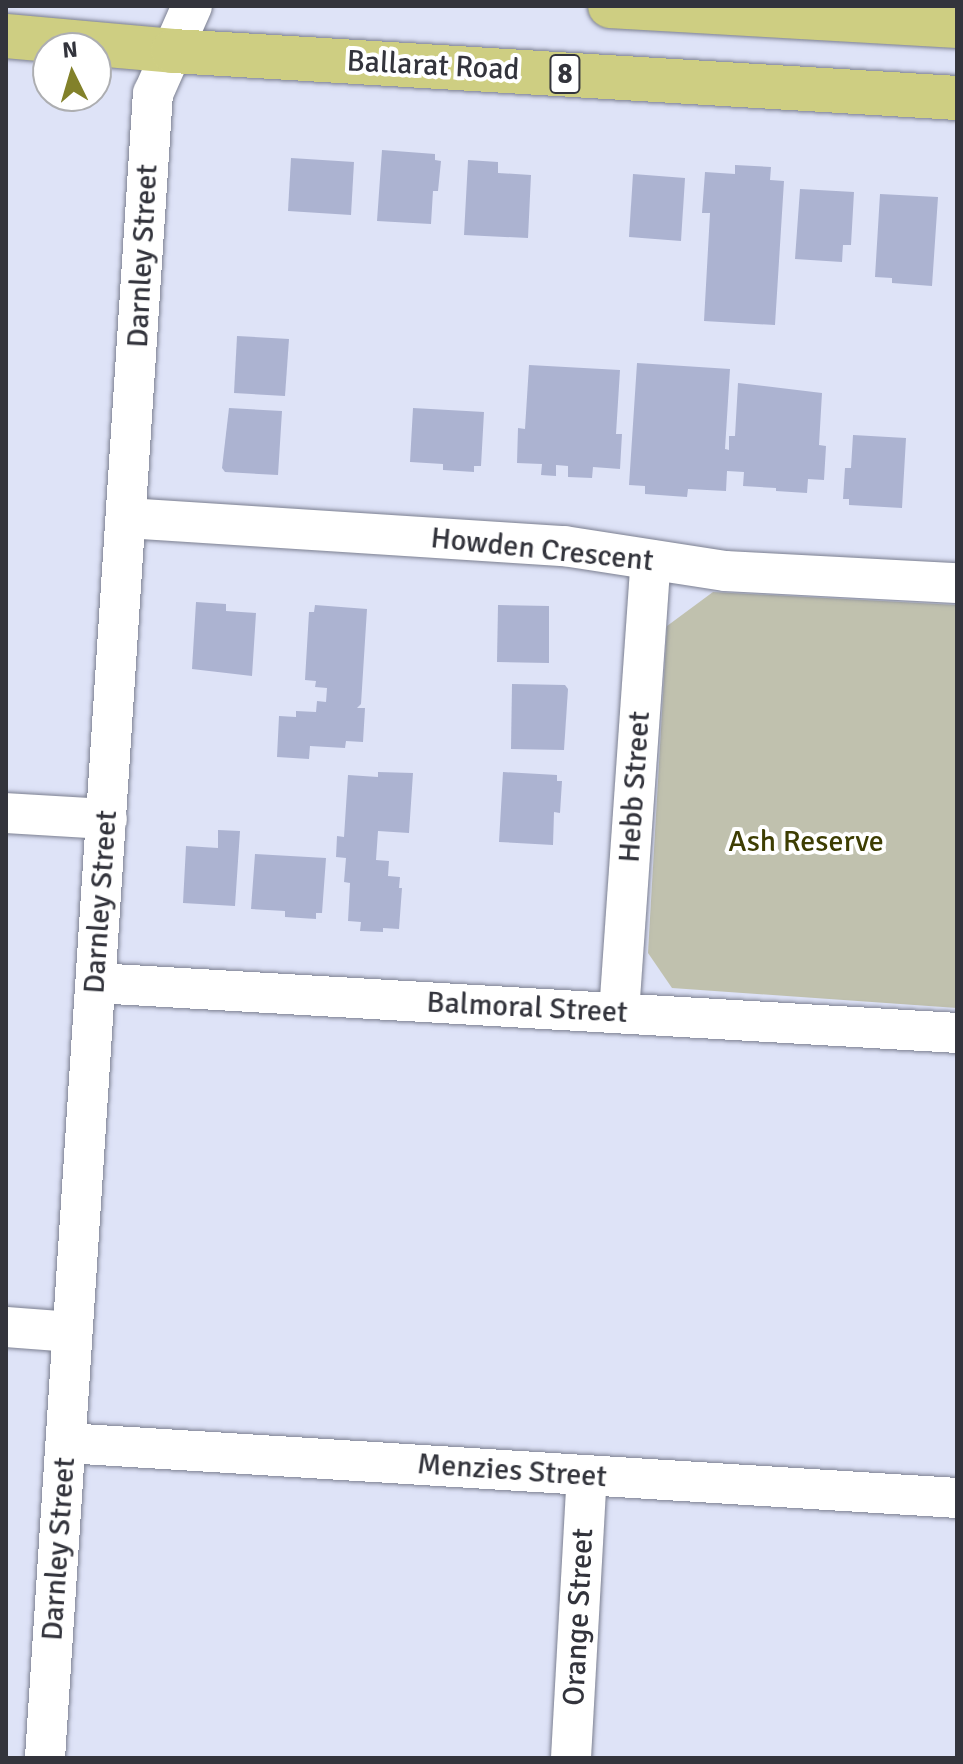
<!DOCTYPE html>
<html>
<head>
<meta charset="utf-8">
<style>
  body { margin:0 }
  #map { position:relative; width:963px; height:1764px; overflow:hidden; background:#dee3f7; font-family:Signika,sans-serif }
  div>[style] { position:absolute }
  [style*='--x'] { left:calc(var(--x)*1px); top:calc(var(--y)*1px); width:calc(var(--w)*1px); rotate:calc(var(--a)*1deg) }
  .green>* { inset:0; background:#c0c1ae }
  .building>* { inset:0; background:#acb3d1 }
  .roads { filter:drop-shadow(0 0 2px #7b7f90) drop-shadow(0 0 2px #7b7f90) }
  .minor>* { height:40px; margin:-20px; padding:0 20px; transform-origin:20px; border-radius:20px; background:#fff }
  .trunk>* { height:44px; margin:-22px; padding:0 22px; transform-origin:22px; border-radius:22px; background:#cece82 }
  span { translate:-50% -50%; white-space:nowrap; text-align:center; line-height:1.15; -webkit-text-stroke:8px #fff; paint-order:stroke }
  .shield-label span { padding:2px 6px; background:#fff; border:2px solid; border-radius:6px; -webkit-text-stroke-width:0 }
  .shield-label { font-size:28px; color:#33343c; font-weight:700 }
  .street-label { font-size:30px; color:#33343c }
  .park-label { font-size:30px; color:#3d3d02 }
  .frame { position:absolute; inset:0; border:8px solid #33343c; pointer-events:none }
  .north { position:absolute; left:32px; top:32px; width:80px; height:80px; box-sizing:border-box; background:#fff; border:2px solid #adaeb1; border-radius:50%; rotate:355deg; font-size:22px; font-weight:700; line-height:32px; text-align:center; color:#33343c }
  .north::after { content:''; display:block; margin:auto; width:28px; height:36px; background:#82812a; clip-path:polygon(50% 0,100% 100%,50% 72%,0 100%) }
</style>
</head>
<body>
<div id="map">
  <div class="green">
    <div style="clip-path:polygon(713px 592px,957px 605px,957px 1008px,672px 988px,648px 953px,667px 626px)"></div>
  </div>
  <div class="building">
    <div style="clip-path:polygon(382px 150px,435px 154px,435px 160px,441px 161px,438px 191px,433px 191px,431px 224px,377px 221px)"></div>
    <div style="clip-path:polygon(291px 158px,354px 162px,351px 215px,288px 211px)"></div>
    <div style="clip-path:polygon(468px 160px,498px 162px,498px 173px,531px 175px,528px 238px,464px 235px)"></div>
    <div style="clip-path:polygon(735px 165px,771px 167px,770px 180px,784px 181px,775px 325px,704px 321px,710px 213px,702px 213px,705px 172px,735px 174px)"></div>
    <div style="clip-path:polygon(633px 174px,685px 178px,681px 241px,629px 237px)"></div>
    <div style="clip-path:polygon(800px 189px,854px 192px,851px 245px,843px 245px,842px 262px,795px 259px)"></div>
    <div style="clip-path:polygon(880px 194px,938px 197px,932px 286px,892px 283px,892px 278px,875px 277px)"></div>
    <div style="clip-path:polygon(237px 336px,289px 339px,285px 396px,234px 393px)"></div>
    <div style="clip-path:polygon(637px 363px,730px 369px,725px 449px,729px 450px,729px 436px,735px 436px,738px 383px,822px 393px,819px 445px,826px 446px,824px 480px,808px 479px,807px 493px,776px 491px,776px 488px,743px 486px,744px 472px,727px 471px,726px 491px,688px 489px,687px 497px,645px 494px,645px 486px,629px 485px)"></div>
    <div style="clip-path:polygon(529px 365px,620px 370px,616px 434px,622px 434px,620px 469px,593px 467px,592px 478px,568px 477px,568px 466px,556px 465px,556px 476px,541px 475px,542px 464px,517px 463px,518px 428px,525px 429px)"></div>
    <div style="clip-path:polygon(229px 408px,282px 411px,278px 475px,225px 472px,222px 468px)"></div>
    <div style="clip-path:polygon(413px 408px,484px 412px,481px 466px,474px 466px,474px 472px,443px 470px,443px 464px,410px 462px)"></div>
    <div style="clip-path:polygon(853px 435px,906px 438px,902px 508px,849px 505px,849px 499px,843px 499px,845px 468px,851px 468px)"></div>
    <div style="clip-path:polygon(196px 602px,226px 604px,226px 611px,256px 613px,252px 676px,192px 669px)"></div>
    <div style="clip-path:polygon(315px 605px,367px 609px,361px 704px,357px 708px,365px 708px,363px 742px,346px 741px,345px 748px,310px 746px,309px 759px,277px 757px,279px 716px,296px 717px,296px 711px,316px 712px,317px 701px,326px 702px,327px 688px,315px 687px,316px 681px,305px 680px,309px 612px,314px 612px)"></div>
    <div style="clip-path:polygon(498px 605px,549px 606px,549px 663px,497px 662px)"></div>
    <div style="clip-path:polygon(512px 684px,565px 685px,568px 689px,564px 750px,511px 749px)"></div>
    <div style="clip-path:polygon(378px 772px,413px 773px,409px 833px,378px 831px,376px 860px,389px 861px,388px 876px,400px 877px,399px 888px,402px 888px,399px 929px,383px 928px,383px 932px,360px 931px,361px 922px,348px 921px,350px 883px,344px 882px,346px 858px,336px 857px,337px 836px,344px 837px,348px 775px,378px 777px)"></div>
    <div style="clip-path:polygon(503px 772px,557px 775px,557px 781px,562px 781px,560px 813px,554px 812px,553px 845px,499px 842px)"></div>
    <div style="clip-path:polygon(218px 830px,240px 831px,235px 906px,183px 903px,186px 846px,218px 848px)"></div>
    <div style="clip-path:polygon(255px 854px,326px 858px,322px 913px,316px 913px,316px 919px,285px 917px,285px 911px,251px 909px)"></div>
  </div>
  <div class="roads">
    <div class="minor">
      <div style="--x:127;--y:518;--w:438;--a:3.7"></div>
      <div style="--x:564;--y:546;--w:163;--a:8.8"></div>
      <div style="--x:725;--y:571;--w:232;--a:3"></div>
      <div style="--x:6;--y:813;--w:101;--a:3.4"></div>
      <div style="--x:96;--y:983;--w:862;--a:3.32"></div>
      <div style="--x:619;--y:1013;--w:454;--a:-86"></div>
      <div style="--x:6;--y:1327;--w:66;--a:4.3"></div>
      <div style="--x:66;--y:1443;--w:893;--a:3.53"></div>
      <div style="--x:45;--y:1758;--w:1668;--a:-86.29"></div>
      <div style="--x:153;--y:94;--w:96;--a:-66.1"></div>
      <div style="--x:571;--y:1758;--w:282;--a:-86.8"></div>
    </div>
    <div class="trunk">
      <div style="--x:610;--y:6;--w:348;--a:3.3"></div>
      <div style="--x:6;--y:36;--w:168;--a:5.1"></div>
      <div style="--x:173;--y:51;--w:785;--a:3.43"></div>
    </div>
  </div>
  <div class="shield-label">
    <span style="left:565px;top:74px">8</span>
  </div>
  <div class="street-label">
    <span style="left:433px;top:66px;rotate:3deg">Ballarat Road</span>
    <span style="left:143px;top:256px;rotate:-87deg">Darnley Street</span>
    <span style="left:542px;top:550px;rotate:6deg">Howden Crescent</span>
    <span style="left:635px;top:787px;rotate:-86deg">Hebb Street</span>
    <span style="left:101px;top:902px;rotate:-86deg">Darnley Street</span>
    <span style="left:527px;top:1008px;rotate:3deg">Balmoral Street</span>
    <span style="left:512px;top:1471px;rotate:4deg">Menzies Street</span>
    <span style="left:59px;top:1549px;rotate:-86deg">Darnley Street</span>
    <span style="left:579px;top:1617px;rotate:-87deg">Orange Street</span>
  </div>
  <div class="park-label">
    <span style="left:806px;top:842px">Ash Reserve</span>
  </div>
  <div class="frame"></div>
  <div class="north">N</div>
</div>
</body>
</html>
